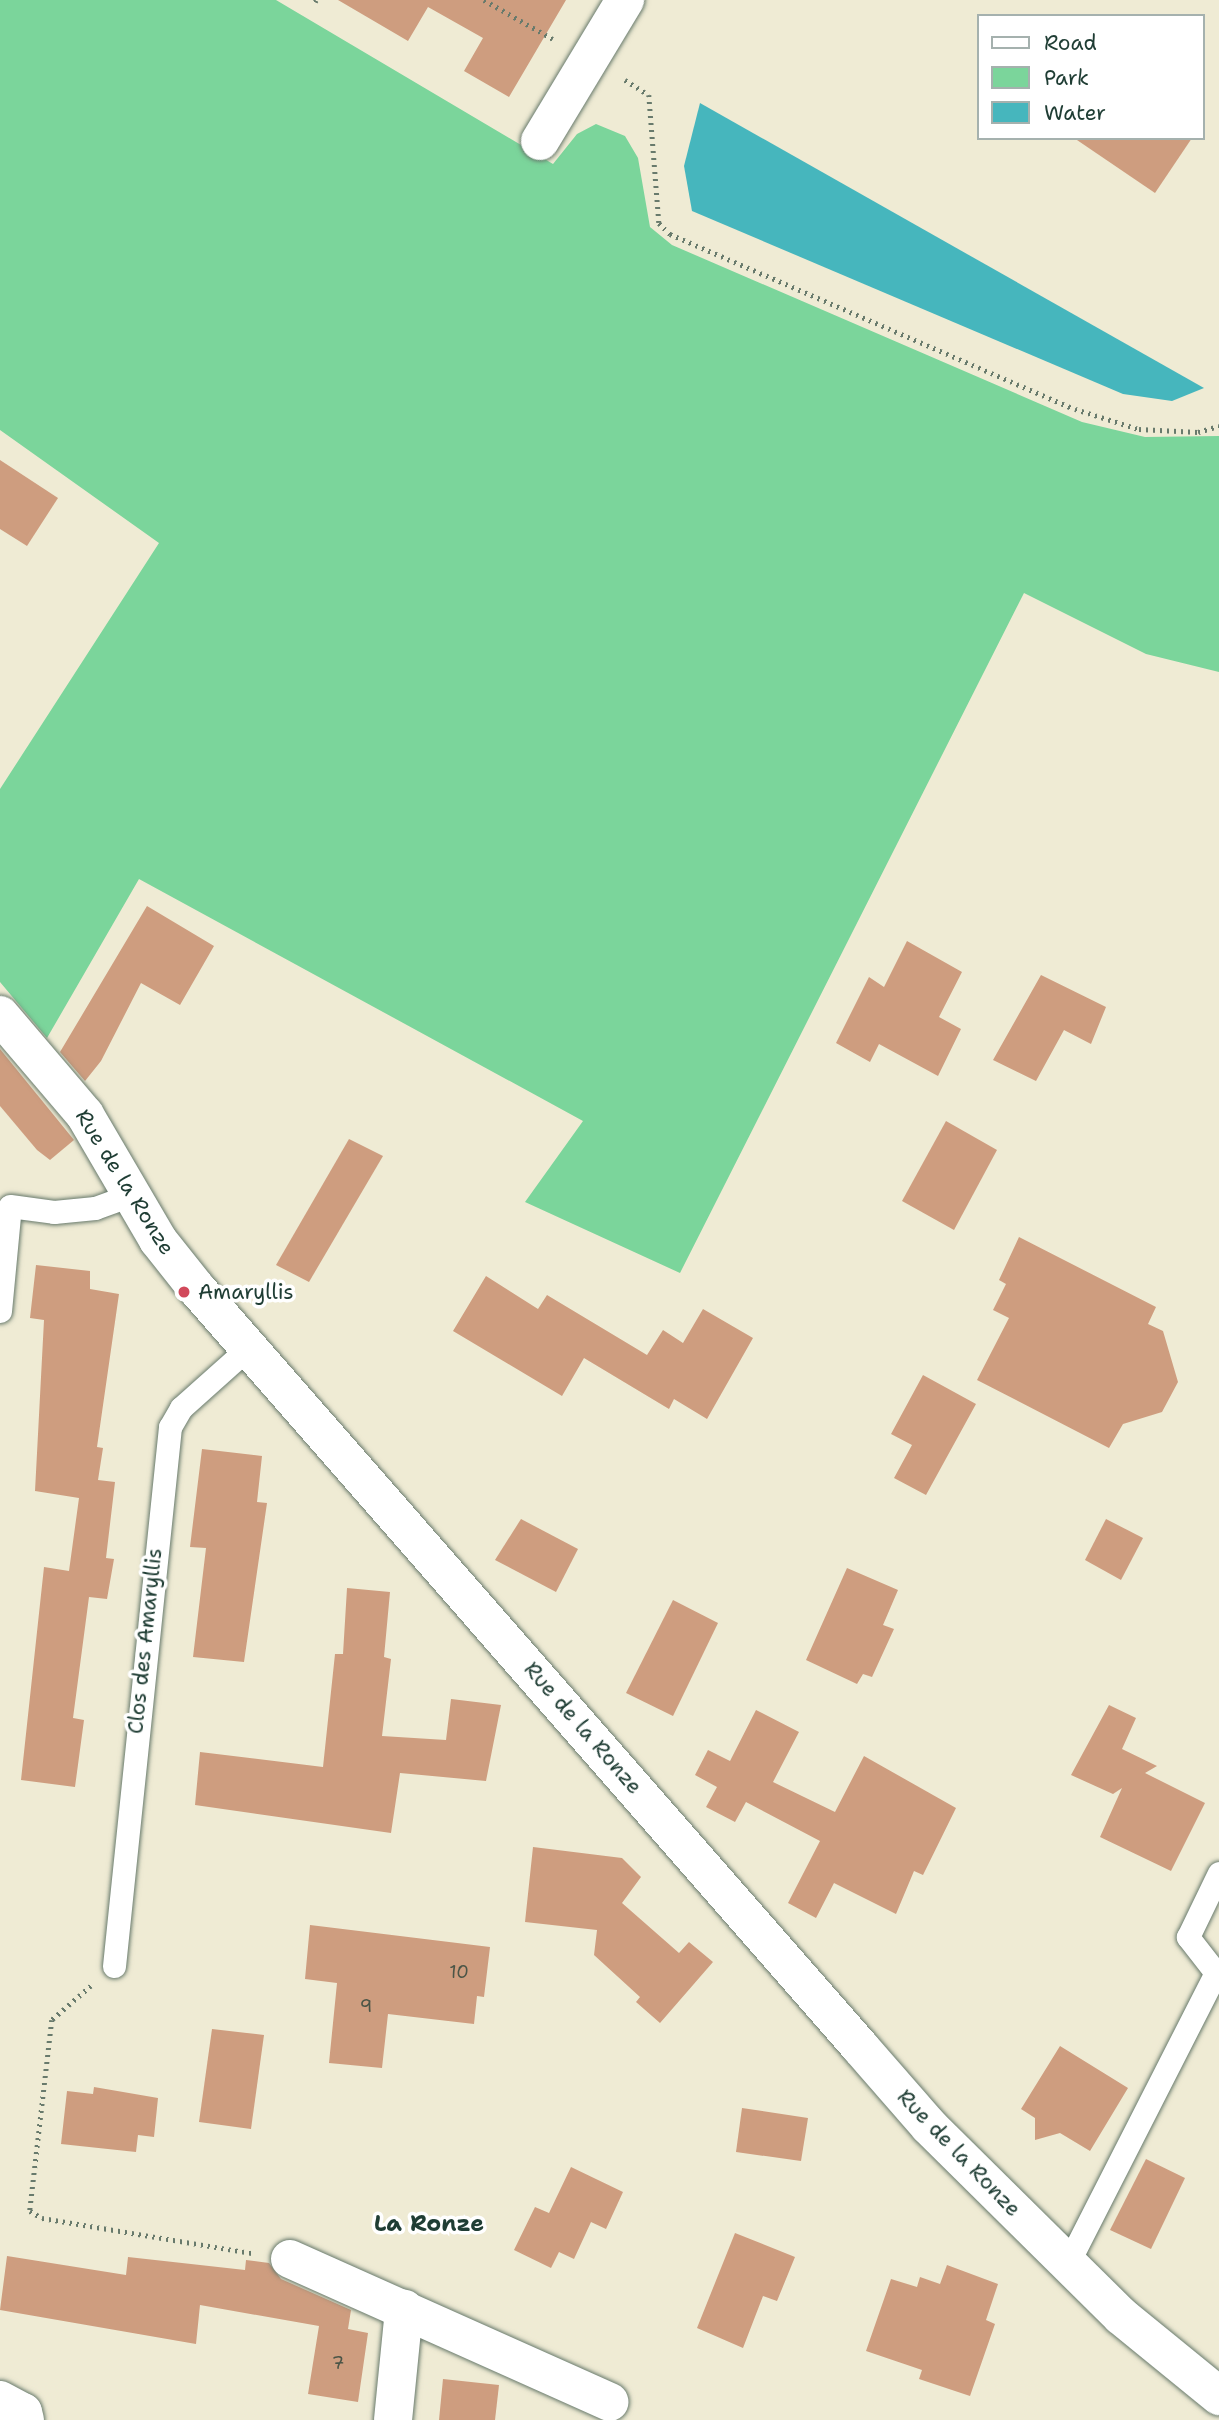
<!DOCTYPE html>
<html>
<head>
<meta charset="utf-8">
<style>
  body { margin:0 }
  #map { position:relative; width:1219px; height:2420px; overflow:hidden; background:#efebd4; font-family:"Shantell Sans",sans-serif }
  div>[style] { position:absolute }
  [style*='--x'] { left:calc(var(--x)*1px); top:calc(var(--y)*1px); width:calc(var(--w)*1px); rotate:calc(var(--a)*1deg) }
  .green>* { inset:0; background:#7bd59b }
  .water>* { inset:0; background:#46b6bd }
  .building>* { inset:0; background:#ce9d7f }
  .path>* { height:4.5px; margin-top:-2.25px; transform-origin:0; background:repeating-linear-gradient(90deg,#687a6c 0 2px,transparent 0 7px) }
  .roads { filter:drop-shadow(0 0 2px #687a6c) drop-shadow(0 0 2px #687a6c) }
  .service>* { height:23px; margin:-11.5px; padding:0 11.5px; transform-origin:11.5px; border-radius:11.5px; background:#fff }
  .minor>* { height:38px; margin:-19px; padding:0 19px; transform-origin:19px; border-radius:19px; background:#fff }
  .dots>* { width:19px; height:19px; translate:-50% -50%; box-sizing:border-box; border:4px solid #fff; border-radius:50% }
  span { translate:-50% -50%; white-space:nowrap; text-align:center; line-height:1.15; -webkit-text-stroke:7px #fff; paint-order:stroke }
  .number-label { font-size:18px; color:#4b5547 }
  .number-label span { -webkit-text-stroke-width:0 }
  .street-label { font-size:21px; color:#1f3d34 }
  .poi-label { font-size:21px; color:#1f3d34 }
  .left { translate:0 -50%; text-align:left }
  .neighbourhood-label { font-size:23px; color:#1f3d34; font-weight:700 }
  .legend { position:absolute; left:977px; top:14px; width:228px; height:126px; box-sizing:border-box; background:#fff; border:2px solid #a5b1ae; margin:0; padding:9px 12px; list-style:none; font-size:21px; color:#1f3d34 }
  .legend li { display:flex; align-items:center; gap:14px; height:35px }
  .legend b { width:35px; border:2px solid #a5b1ae }
</style>
</head>
<body>
<div id="map">
  <div class="green">
    <div style="clip-path:polygon(0 0,276px 0,553px 164px,577px 134px,596px 124px,625px 136px,638px 158px,650px 227px,672px 245px,1082px 422px,1145px 437px,1219px 436px,1219px 672px,1146px 654px,1024px 593px,680px 1273px,525px 1202px,583px 1121px,139px 879px,47px 1038px,0 982px,0 789px,159px 543px,0 430px)"></div>
  </div>
  <div class="water">
    <div style="clip-path:polygon(700px 103px,1204px 388px,1172px 401px,1123px 394px,692px 211px,684px 166px)"></div>
  </div>
  <div class="building">
    <div style="clip-path:polygon(338px 0,566px 0,509px 97px,464px 71px,483px 38px,428px 7px,408px 41px)"></div>
    <div style="clip-path:polygon(1074px 138px,1192px 138px,1155px 193px)"></div>
    <div style="clip-path:polygon(0 460px,58px 498px,27px 546px,0 529px)"></div>
    <div style="clip-path:polygon(147px 906px,214px 946px,180px 1005px,141px 983px,101px 1061px,85px 1081px,60px 1052px)"></div>
    <div style="clip-path:polygon(907px 941px,962px 972px,939px 1017px,961px 1029px,938px 1076px,879px 1044px,870px 1062px,836px 1043px,869px 977px,884px 987px)"></div>
    <div style="clip-path:polygon(1041px 975px,1106px 1007px,1091px 1044px,1064px 1030px,1036px 1081px,993px 1060px)"></div>
    <div style="clip-path:polygon(0 1049px,74px 1140px,50px 1160px,37px 1150px,0 1106px)"></div>
    <div style="clip-path:polygon(946px 1121px,997px 1150px,954px 1230px,902px 1201px)"></div>
    <div style="clip-path:polygon(349px 1139px,383px 1156px,309px 1282px,276px 1265px)"></div>
    <div style="clip-path:polygon(1019px 1237px,1156px 1307px,1148px 1324px,1163px 1331px,1178px 1382px,1162px 1412px,1123px 1424px,1109px 1448px,977px 1380px,1009px 1318px,993px 1310px,1006px 1284px,999px 1280px)"></div>
    <div style="clip-path:polygon(36px 1265px,90px 1271px,90px 1289px,119px 1294px,97px 1447px,103px 1448px,98px 1480px,115px 1482px,106px 1558px,114px 1559px,107px 1599px,89px 1597px,73px 1718px,84px 1720px,75px 1787px,21px 1780px,44px 1567px,69px 1571px,79px 1498px,35px 1491px,44px 1320px,30px 1318px)"></div>
    <div style="clip-path:polygon(486px 1276px,538px 1309px,547px 1295px,647px 1355px,663px 1330px,683px 1343px,703px 1309px,753px 1338px,707px 1419px,674px 1399px,669px 1409px,584px 1358px,562px 1396px,453px 1331px)"></div>
    <div style="clip-path:polygon(923px 1375px,976px 1404px,926px 1495px,894px 1478px,912px 1445px,891px 1434px)"></div>
    <div style="clip-path:polygon(202px 1449px,262px 1456px,257px 1502px,267px 1503px,244px 1662px,193px 1657px,206px 1548px,190px 1547px)"></div>
    <div style="clip-path:polygon(521px 1519px,578px 1549px,556px 1592px,495px 1560px)"></div>
    <div style="clip-path:polygon(1106px 1519px,1143px 1538px,1121px 1580px,1085px 1560px)"></div>
    <div style="clip-path:polygon(847px 1568px,898px 1590px,883px 1625px,894px 1629px,872px 1677px,863px 1674px,857px 1684px,806px 1660px)"></div>
    <div style="clip-path:polygon(347px 1588px,390px 1592px,384px 1657px,391px 1659px,382px 1736px,446px 1740px,451px 1699px,501px 1705px,486px 1781px,400px 1773px,391px 1833px,195px 1805px,200px 1752px,323px 1767px,335px 1654px,343px 1654px)"></div>
    <div style="clip-path:polygon(673px 1600px,718px 1623px,673px 1716px,626px 1693px)"></div>
    <div style="clip-path:polygon(1109px 1705px,1136px 1718px,1122px 1749px,1157px 1766px,1145px 1773px,1205px 1803px,1171px 1871px,1100px 1837px,1122px 1788px,1113px 1794px,1071px 1775px)"></div>
    <div style="clip-path:polygon(756px 1710px,799px 1732px,773px 1782px,835px 1812px,864px 1756px,956px 1808px,923px 1875px,914px 1871px,896px 1914px,834px 1883px,816px 1918px,788px 1903px,820px 1841px,746px 1802px,735px 1822px,706px 1807px,717px 1787px,695px 1775px,708px 1750px,730px 1761px)"></div>
    <div style="clip-path:polygon(533px 1847px,622px 1858px,641px 1877px,622px 1903px,679px 1953px,689px 1942px,713px 1962px,660px 2023px,636px 2002px,640px 1997px,594px 1955px,597px 1930px,525px 1922px)"></div>
    <div style="clip-path:polygon(310px 1925px,490px 1947px,484px 1997px,477px 1996px,474px 2024px,388px 2014px,382px 2068px,329px 2063px,337px 1983px,305px 1979px)"></div>
    <div style="clip-path:polygon(212px 2029px,264px 2035px,251px 2129px,199px 2122px)"></div>
    <div style="clip-path:polygon(1060px 2046px,1128px 2088px,1090px 2151px,1060px 2133px,1035px 2140px,1035px 2118px,1021px 2109px)"></div>
    <div style="clip-path:polygon(94px 2087px,158px 2098px,154px 2137px,138px 2135px,136px 2152px,61px 2144px,67px 2091px,93px 2094px)"></div>
    <div style="clip-path:polygon(742px 2108px,808px 2118px,801px 2161px,736px 2152px)"></div>
    <div style="clip-path:polygon(1146px 2159px,1185px 2178px,1151px 2249px,1110px 2230px)"></div>
    <div style="clip-path:polygon(571px 2167px,623px 2192px,606px 2229px,591px 2222px,574px 2259px,559px 2252px,551px 2268px,514px 2250px,535px 2207px,549px 2213px)"></div>
    <div style="clip-path:polygon(735px 2233px,795px 2257px,777px 2301px,763px 2296px,743px 2348px,697px 2328px)"></div>
    <div style="clip-path:polygon(7px 2256px,126px 2275px,128px 2257px,245px 2270px,246px 2260px,269px 2263px,281px 2279px,351px 2310px,348px 2329px,368px 2333px,358px 2402px,308px 2394px,319px 2326px,200px 2305px,196px 2344px,0 2310px)"></div>
    <div style="clip-path:polygon(947px 2265px,998px 2284px,986px 2320px,995px 2324px,970px 2396px,919px 2379px,922px 2370px,866px 2351px,891px 2279px,917px 2287px,920px 2277px,940px 2284px)"></div>
    <div style="clip-path:polygon(443px 2379px,499px 2385px,495px 2420px,439px 2420px)"></div>
  </div>
  <div class="path">
    <div style="--x:484;--y:0;--w:79;--a:29.5"></div>
    <div style="--x:315;--y:2;--w:2;--a:-63"></div>
    <div style="--x:625;--y:80;--w:28;--a:32"></div>
    <div style="--x:649;--y:95;--w:128;--a:85.5"></div>
    <div style="--x:659;--y:223;--w:16;--a:45"></div>
    <div style="--x:670;--y:234;--w:441;--a:23.4"></div>
    <div style="--x:1075;--y:409;--w:67;--a:17.4"></div>
    <div style="--x:1139;--y:429;--w:59;--a:2.9"></div>
    <div style="--x:1198;--y:432;--w:22;--a:-16"></div>
    <div style="--x:91;--y:1986;--w:52;--a:138.9"></div>
    <div style="--x:52;--y:2020;--w:192;--a:96.6"></div>
    <div style="--x:30;--y:2211;--w:14;--a:30"></div>
    <div style="--x:42;--y:2218;--w:213;--a:9.5"></div>
  </div>
  <div class="roads">
    <div class="service">
      <div style="--x:0;--y:1311;--w:105;--a:-84.6"></div>
      <div style="--x:10;--y:1206;--w:44;--a:7.8"></div>
      <div style="--x:54;--y:1212;--w:41;--a:-5.6"></div>
      <div style="--x:95;--y:1208;--w:38;--a:-20"></div>
      <div style="--x:114;--y:1966;--w:542;--a:-84.07"></div>
      <div style="--x:170;--y:1427;--w:22;--a:-60"></div>
      <div style="--x:181;--y:1408;--w:89;--a:-41.8"></div>
      <div style="--x:1068;--y:2263;--w:326;--a:-63"></div>
      <div style="--x:1216;--y:1973;--w:46;--a:-127.9"></div>
      <div style="--x:1188;--y:1937;--w:71;--a:-64.2"></div>
    </div>
    <div class="minor">
      <div style="--x:540;--y:141;--w:165;--a:-58.9"></div>
      <div style="--x:0;--y:1015;--w:131;--a:49.6"></div>
      <div style="--x:85;--y:1115;--w:145;--a:59.7"></div>
      <div style="--x:158;--y:1240;--w:63;--a:51.5"></div>
      <div style="--x:197;--y:1289;--w:1008;--a:48.82"></div>
      <div style="--x:861;--y:2048;--w:103;--a:48.9"></div>
      <div style="--x:929;--y:2126;--w:270;--a:44.7"></div>
      <div style="--x:1121;--y:2316;--w:127;--a:39.2"></div>
      <div style="--x:290;--y:2259;--w:350;--a:24.1"></div>
      <div style="--x:0;--y:2400;--w:26;--a:28"></div>
      <div style="--x:23;--y:2412;--w:8;--a:76"></div>
      <div style="--x:393;--y:2420;--w:112;--a:-84.3"></div>
    </div>
  </div>
  <div class="dots">
    <div style="left:184px;top:1292px;background:#d1495b"></div>
  </div>
  <div class="number-label">
    <span style="left:459px;top:1972px">10</span>
    <span style="left:366px;top:2006px">9</span>
    <span style="left:338px;top:2363px">7</span>
  </div>
  <div class="street-label">
    <span style="left:125px;top:1182px;rotate:58deg">Rue de la Ronze</span>
    <span style="left:145px;top:1641px;rotate:-84deg">Clos des Amaryllis</span>
    <span style="left:583px;top:1728px;rotate:49deg">Rue de la Ronze</span>
    <span style="left:959px;top:2153px;rotate:46deg">Rue de la Ronze</span>
  </div>
  <div class="poi-label">
    <span class="left" style="left:198px;top:1292px">Amaryllis</span>
  </div>
  <div class="neighbourhood-label">
    <span style="left:429px;top:2223px">La Ronze</span>
  </div>
  <ul class="legend">
  <li><b style="height:9px;background:#fff"></b>Road</li>
  <li><b style="height:19px;background:#7bd59b"></b>Park</li>
  <li><b style="height:19px;background:#46b6bd"></b>Water</li>
  </ul>
</div>
</body>
</html>
